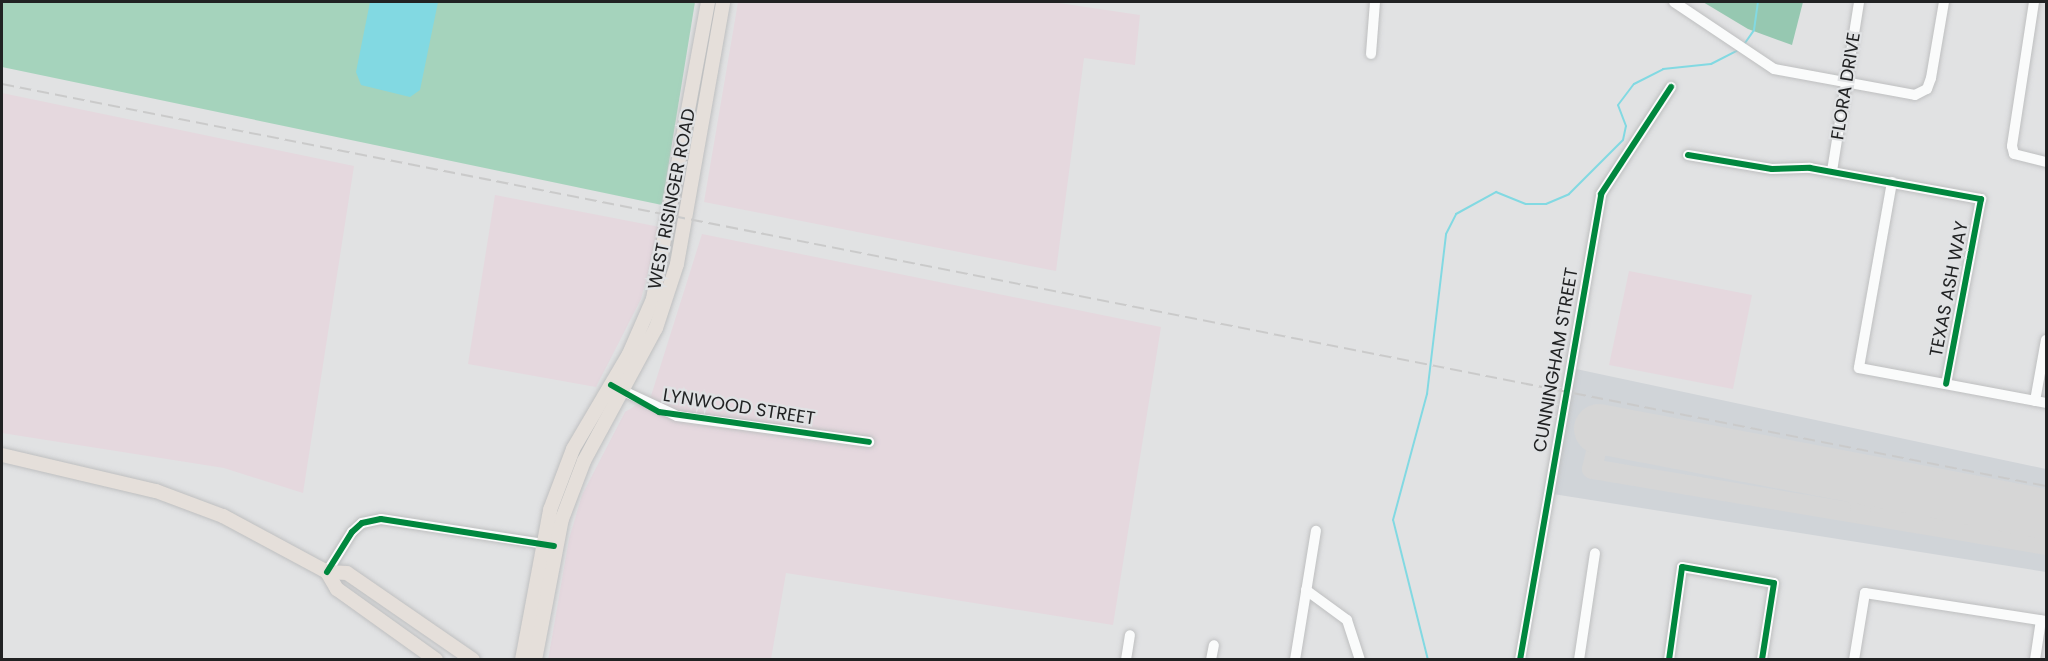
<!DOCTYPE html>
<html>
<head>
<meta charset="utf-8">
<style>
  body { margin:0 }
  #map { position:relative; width:2048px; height:661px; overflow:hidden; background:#e1e2e3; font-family:Poppins,sans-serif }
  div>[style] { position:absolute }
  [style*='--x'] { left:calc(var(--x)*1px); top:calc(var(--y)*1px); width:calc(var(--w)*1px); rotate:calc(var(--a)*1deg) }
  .industrial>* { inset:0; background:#e5d8de }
  .built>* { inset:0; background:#d0d4d8 }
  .green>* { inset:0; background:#a5d3bc }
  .forest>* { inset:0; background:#96c8b1 }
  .water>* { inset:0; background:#82d9e2 }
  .stream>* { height:2px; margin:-1px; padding:0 1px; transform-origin:1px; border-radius:1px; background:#82d9e2 }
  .taxiway>* { height:20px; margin:-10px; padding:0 10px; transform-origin:10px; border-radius:10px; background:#d6d6d6 }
  .runway>* { height:50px; margin:-25px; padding:0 25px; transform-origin:25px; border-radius:25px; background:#d6d6d6 }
  .roads { filter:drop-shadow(0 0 2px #bebfc0) drop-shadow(0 0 2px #bebfc0) }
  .minor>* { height:10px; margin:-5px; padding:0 5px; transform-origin:5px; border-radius:5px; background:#fafbfb }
  .major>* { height:14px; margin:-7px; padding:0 7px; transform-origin:7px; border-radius:7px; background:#e5dfda }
  .rail>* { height:2px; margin-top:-1px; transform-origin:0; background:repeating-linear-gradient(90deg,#cacaca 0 12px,transparent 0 18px) }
  .cycleway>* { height:6px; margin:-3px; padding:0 3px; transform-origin:3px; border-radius:3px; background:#00873e }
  span { translate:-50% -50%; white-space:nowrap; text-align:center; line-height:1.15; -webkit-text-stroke:4.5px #e0e2e4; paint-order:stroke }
  .street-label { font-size:18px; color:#212223 }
  .frame { position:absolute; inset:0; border:3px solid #212223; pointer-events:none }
</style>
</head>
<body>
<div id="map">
  <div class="industrial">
    <div style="clip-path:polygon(738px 2px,1052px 2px,1140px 15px,1135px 65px,1084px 58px,1056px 271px,704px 202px)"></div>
    <div style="clip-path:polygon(2px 93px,354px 166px,303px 493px,224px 468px,2px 433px)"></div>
    <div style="clip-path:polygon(495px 195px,660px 227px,641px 299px,596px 387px,468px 364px)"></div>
    <div style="clip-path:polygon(702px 234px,1161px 327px,1113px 625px,786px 573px,771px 659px,548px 660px,569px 539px,582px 495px,625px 412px,651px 396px)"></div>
    <div style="clip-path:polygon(1629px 271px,1752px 295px,1733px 389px,1609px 365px)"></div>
  </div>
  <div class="built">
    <div style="clip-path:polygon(1576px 369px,2046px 469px,2046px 572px,1553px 494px)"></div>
  </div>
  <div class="green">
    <div style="clip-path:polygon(2px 2px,695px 2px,662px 205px,2px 67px)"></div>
  </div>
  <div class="forest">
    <div style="clip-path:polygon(1703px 2px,1803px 2px,1792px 45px,1748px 29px)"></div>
  </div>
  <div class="water">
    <div style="clip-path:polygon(370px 2px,438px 2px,420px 90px,410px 97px,361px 85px,356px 72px)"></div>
  </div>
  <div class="stream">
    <div style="--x:1745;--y:43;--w:16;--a:-55"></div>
    <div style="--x:1754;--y:30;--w:28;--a:-82"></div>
    <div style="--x:1428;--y:660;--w:144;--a:-104"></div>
    <div style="--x:1393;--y:520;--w:131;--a:-74.9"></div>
    <div style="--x:1427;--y:394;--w:161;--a:-83.2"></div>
    <div style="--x:1446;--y:234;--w:22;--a:-63"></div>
    <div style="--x:1456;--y:214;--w:46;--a:-28.8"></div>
    <div style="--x:1496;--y:192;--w:32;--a:22"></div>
    <div style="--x:1526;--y:204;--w:20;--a:0"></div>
    <div style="--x:1546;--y:204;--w:25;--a:-23"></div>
    <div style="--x:1569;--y:194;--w:76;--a:-45"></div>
    <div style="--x:1623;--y:140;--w:14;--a:-78"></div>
    <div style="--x:1626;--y:126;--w:22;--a:-111"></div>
    <div style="--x:1618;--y:105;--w:26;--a:-53"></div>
    <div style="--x:1634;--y:84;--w:33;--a:-27"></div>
    <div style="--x:1663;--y:69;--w:48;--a:-5.9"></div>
    <div style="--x:1711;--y:64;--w:31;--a:-27"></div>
  </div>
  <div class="taxiway">
    <div style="--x:1601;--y:430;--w:40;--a:103"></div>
    <div style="--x:1592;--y:469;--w:460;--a:9.5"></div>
    <div style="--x:1860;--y:512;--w:32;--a:-81"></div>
  </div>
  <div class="runway">
    <div style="--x:1599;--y:429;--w:455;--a:10.8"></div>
  </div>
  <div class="roads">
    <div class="minor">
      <div style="--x:1674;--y:2;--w:120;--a:33.8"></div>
      <div style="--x:1774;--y:69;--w:143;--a:10.4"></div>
      <div style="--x:1915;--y:95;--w:13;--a:-27"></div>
      <div style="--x:1927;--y:89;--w:12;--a:-70"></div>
      <div style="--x:1931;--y:78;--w:77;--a:-80.3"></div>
      <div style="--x:2034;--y:2;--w:146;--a:98.7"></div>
      <div style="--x:2012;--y:146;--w:8;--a:76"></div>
      <div style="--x:2014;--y:154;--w:33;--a:14"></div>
      <div style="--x:1371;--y:54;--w:52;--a:-85.6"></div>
      <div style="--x:1688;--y:155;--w:85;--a:9.5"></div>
      <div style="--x:1772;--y:169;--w:38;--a:-2"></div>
      <div style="--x:1810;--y:168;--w:174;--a:10.3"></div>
      <div style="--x:1981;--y:199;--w:188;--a:100.7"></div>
      <div style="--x:1832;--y:171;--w:171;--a:-80.9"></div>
      <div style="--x:1892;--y:182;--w:189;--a:100.1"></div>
      <div style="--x:1859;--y:368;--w:190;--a:10.6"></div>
      <div style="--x:617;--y:388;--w:66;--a:25"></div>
      <div style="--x:677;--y:416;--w:194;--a:7.7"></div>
      <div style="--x:2035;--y:401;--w:62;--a:-79.8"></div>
      <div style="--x:327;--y:572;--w:47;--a:-58"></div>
      <div style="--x:352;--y:532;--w:13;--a:-42"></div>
      <div style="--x:362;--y:523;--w:19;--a:-12"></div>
      <div style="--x:381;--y:519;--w:171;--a:8.7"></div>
      <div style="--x:1306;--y:590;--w:51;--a:36.2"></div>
      <div style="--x:1347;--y:620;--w:42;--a:72"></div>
      <div style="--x:1126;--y:660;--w:25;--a:-81"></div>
      <div style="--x:1211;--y:660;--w:15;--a:-79"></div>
      <div style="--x:1295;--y:660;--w:131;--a:-80.8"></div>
      <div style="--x:1520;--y:660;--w:473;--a:-80.1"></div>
      <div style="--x:1601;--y:194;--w:128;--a:-56.8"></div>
      <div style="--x:1579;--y:660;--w:108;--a:-81.5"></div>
      <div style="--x:1669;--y:660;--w:94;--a:-82"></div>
      <div style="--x:1682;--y:567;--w:93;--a:9.9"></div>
      <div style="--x:1774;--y:583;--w:78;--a:98.9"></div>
      <div style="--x:1854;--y:660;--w:68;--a:-80.7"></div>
      <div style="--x:1865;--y:593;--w:183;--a:8.8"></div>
      <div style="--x:2035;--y:660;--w:40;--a:-81.5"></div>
    </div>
    <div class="major">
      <div style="--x:2;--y:455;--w:158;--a:13.2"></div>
      <div style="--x:156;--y:491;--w:72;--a:20.5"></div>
      <div style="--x:223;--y:516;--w:118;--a:28.3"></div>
      <div style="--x:327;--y:572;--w:20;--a:3"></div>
      <div style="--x:347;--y:573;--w:153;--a:34.6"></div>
      <div style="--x:327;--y:572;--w:20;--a:60"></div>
      <div style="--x:337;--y:589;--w:122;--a:35.6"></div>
      <div style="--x:522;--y:660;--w:153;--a:-79.4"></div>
      <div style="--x:550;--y:510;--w:65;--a:-69.3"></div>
      <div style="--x:573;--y:449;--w:110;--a:-59.5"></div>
      <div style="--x:629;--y:354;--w:60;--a:-66.4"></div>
      <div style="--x:653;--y:299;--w:302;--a:-79.5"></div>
      <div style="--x:535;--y:660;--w:144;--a:-79.2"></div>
      <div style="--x:562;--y:519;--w:62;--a:-69.2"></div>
      <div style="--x:584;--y:461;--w:151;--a:-61.6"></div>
      <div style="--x:656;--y:328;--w:67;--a:-71.8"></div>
      <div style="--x:677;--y:264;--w:266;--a:-80"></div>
    </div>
  </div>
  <div class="rail">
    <div style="--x:2;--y:84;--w:2083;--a:11.13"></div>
  </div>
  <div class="cycleway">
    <div style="--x:1688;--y:155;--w:85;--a:9.5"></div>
    <div style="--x:1772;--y:169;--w:38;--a:-2"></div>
    <div style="--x:1810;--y:168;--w:174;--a:10.3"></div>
    <div style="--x:1981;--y:199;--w:188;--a:100.7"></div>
    <div style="--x:611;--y:385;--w:55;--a:29.4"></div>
    <div style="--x:659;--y:412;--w:212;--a:8.1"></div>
    <div style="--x:327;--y:572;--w:47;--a:-58"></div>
    <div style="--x:352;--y:532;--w:13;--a:-42"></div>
    <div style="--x:362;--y:523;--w:19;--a:-12"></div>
    <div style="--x:381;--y:519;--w:175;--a:8.9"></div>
    <div style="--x:1520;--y:660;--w:473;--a:-80.1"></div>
    <div style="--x:1601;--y:194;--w:128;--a:-56.8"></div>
    <div style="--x:1669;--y:660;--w:94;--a:-82"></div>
    <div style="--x:1682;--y:567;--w:93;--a:9.9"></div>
    <div style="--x:1774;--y:583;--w:78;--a:98.9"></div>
  </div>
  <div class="street-label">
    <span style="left:1846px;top:86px;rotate:-81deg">FLORA DRIVE</span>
    <span style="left:672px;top:199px;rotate:-79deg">WEST RISINGER ROAD</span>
    <span style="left:1949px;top:289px;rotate:-79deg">TEXAS ASH WAY</span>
    <span style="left:1556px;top:360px;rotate:-80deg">CUNNINGHAM STREET</span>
    <span style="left:739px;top:407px;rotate:9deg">LYNWOOD STREET</span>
  </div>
  <div class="frame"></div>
</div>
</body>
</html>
